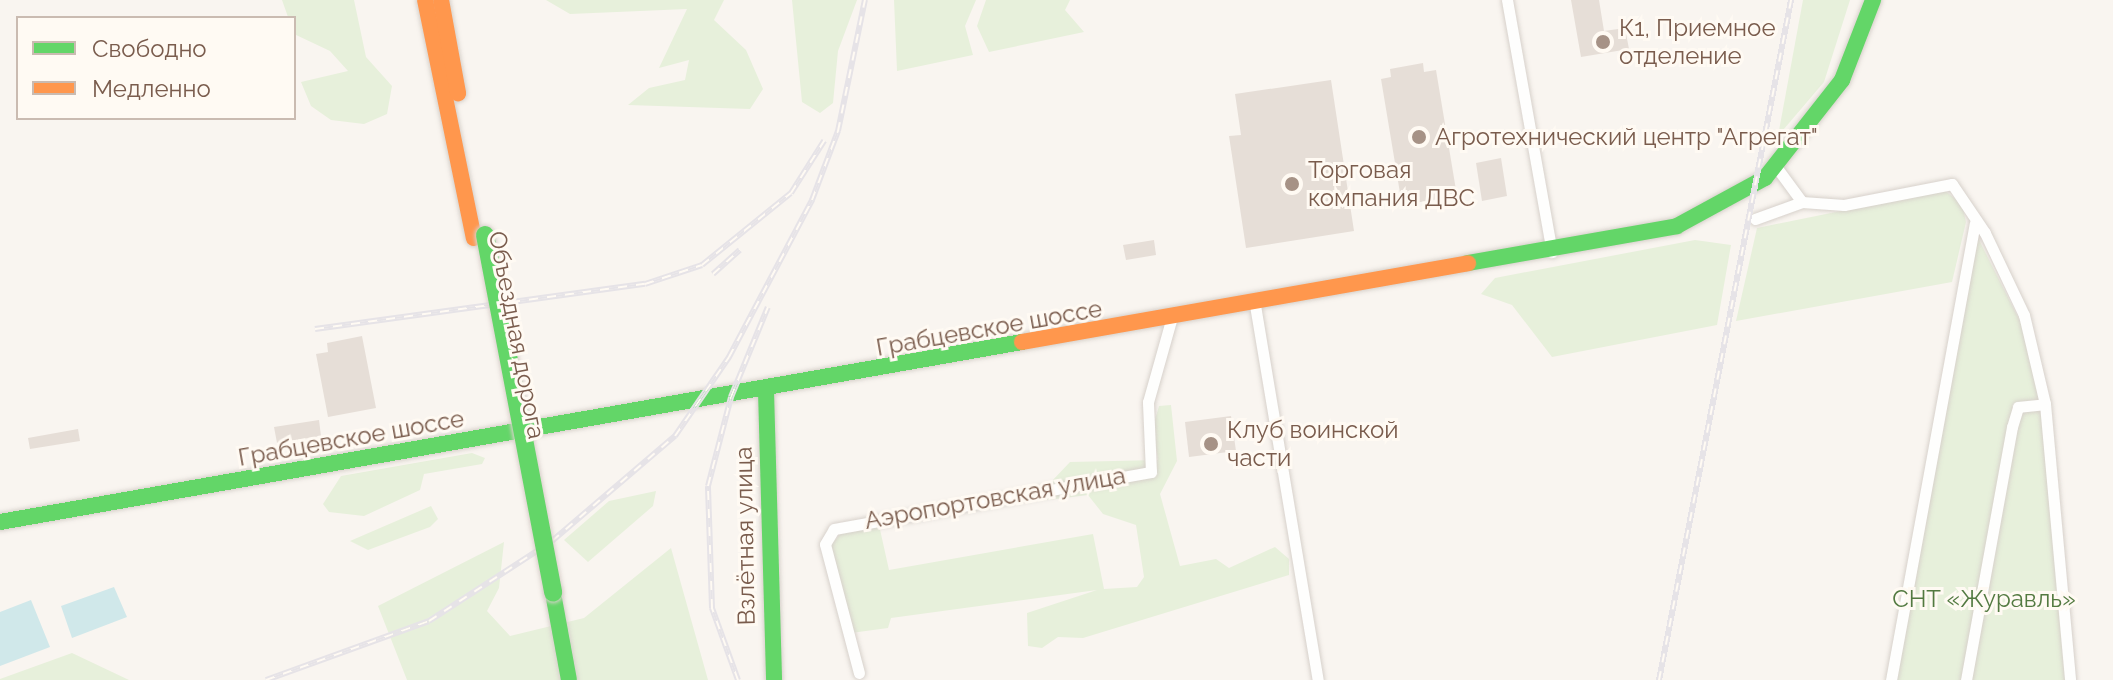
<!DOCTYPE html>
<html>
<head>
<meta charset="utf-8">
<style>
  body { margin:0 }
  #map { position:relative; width:2113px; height:680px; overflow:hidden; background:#f9f5f0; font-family:Raleway,sans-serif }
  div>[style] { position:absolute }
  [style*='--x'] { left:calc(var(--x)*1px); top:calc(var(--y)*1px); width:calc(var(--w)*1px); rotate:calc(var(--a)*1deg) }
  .green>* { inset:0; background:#e7f0db }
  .water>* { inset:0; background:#d0e8ea }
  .building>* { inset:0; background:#e6ded7 }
  .roads { filter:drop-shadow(0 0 2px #d7d1cb) drop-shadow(0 0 2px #d7d1cb) }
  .street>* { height:11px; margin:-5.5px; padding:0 5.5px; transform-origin:5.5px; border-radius:5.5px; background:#fefefd }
  .fast>* { height:16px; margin:-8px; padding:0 8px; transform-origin:8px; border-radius:8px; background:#63d668 }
  .slow>* { height:16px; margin:-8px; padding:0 8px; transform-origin:8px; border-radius:8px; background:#ff974d }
  .rail>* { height:6px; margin-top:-3px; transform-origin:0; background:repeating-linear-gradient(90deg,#fffaf3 0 9px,#e6e3e7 0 18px); box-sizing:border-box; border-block:2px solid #e6e3e7 }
  .bridges { filter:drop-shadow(0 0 2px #dad1cc) drop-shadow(0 0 2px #dad1cc) }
  .fast-bridge>* { height:18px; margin:-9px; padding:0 9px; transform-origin:9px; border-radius:9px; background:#63d668 }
  .dots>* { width:22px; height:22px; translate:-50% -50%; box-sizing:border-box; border:4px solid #fffaf3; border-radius:50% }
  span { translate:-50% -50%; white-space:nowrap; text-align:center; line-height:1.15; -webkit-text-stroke:6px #fffaf3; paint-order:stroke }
  .poi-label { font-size:24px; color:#7a5c4d }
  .left { translate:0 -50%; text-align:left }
  .street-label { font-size:24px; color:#7a5c4d }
  .park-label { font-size:24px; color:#537a41 }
  .legend { position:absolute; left:16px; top:16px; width:280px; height:104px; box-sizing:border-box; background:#fffaf3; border:2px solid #cabbb1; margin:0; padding:10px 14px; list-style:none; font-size:24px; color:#7a5c4d }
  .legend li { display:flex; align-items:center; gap:16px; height:40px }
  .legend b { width:40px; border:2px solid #cabbb1 }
</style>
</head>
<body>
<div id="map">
  <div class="green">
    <div style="clip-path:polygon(282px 0,354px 0,366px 57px,392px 86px,387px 114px,364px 124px,331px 120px,311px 106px,301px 82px,348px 71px,330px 51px,294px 34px)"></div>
    <div style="clip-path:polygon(546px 0,724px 0,714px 20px,746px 50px,763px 89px,750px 109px,628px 105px,649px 88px,685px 80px,689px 60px,659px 68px,687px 9px,570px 14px)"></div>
    <div style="clip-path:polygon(792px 0,857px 0,838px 51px,833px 103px,820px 113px,802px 102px)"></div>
    <div style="clip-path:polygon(894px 0,976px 0,965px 26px,973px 55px,897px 71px)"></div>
    <div style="clip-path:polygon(986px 0,1070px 0,1065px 10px,1084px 32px,989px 52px,977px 26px)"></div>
    <div style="clip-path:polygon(1803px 0,1850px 0,1824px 82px,1778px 136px)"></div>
    <div style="clip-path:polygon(1944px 190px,1962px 204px,1966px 222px,1952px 282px,1736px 321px,1757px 228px)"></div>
    <div style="clip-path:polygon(1971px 224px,2039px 359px,2073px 680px,1886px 680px)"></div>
    <div style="clip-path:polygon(1695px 240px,1731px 245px,1717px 325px,1552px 357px,1512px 305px,1481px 294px,1495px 278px)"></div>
    <div style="clip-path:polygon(1171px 405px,1177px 461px,1160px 494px,1180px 566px,1216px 559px,1229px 568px,1275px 547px,1289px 559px,1289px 575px,1083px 638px,1058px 637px,1042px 648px,1028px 646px,1027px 613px,1097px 590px,891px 618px,888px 628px,851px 633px,831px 545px,843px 531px,879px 525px,889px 570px,1093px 534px,1104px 589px,1137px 587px,1144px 577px,1136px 525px,1103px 514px,1088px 495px,1032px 502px,1070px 462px,1158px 460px,1153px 427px,1159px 406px)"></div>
    <div style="clip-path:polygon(472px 453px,485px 458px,482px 464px,424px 474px,420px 490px,364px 516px,329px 512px,323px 504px,341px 476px)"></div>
    <div style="clip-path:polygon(656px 491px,653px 506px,588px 562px,564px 540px,609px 501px)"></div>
    <div style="clip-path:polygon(431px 506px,438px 519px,430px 527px,368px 550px,350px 541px)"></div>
    <div style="clip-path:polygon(504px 542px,499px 588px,487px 611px,510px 636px,584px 618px,671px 548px,708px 680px,407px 680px,378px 606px)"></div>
    <div style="clip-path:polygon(72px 653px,129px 680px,0 680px,0 679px)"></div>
  </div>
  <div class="water">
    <div style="clip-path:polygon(114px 587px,127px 617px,72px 638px,61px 606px)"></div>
    <div style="clip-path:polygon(31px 600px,50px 647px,0 666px,0 612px)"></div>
  </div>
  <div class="building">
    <div style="clip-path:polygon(1571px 0,1599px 0,1604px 31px,1625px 28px,1629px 49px,1581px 57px)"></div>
    <div style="clip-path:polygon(1423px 63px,1424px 72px,1436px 70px,1457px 196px,1402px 205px,1381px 79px,1391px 77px,1390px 69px)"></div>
    <div style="clip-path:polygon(1331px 80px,1354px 231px,1246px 248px,1229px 136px,1241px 135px,1235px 94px)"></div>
    <div style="clip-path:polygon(1501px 158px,1507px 196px,1482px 201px,1476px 163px)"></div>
    <div style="clip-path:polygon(1154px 240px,1156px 255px,1126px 260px,1123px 245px)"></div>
    <div style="clip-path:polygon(362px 336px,376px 408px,328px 417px,316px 354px,328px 352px,327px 343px)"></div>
    <div style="clip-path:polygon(1231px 416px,1236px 451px,1189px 457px,1185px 422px)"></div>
    <div style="clip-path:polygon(319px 420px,321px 436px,277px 443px,274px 427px)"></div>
    <div style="clip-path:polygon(78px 429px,80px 441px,30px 449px,28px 438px)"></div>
  </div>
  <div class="roads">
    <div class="street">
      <div style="--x:1507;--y:0;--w:256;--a:79.9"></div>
      <div style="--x:1802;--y:202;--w:42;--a:4.1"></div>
      <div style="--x:1844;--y:205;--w:110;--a:-11"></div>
      <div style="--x:1952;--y:184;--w:59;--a:56"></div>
      <div style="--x:1985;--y:233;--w:91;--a:64.6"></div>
      <div style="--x:2024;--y:315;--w:91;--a:76.7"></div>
      <div style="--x:2045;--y:404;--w:277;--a:84.8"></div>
      <div style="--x:1755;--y:219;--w:50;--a:-19.9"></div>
      <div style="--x:1802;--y:202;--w:42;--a:-126.3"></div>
      <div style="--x:1255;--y:305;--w:380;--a:80.5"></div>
      <div style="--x:859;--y:673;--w:133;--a:-104.8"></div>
      <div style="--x:825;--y:544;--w:17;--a:-59"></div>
      <div style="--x:834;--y:529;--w:322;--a:-10.2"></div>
      <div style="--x:1151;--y:472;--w:70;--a:-92.5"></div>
      <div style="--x:1148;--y:402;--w:85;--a:-74.3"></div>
      <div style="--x:1891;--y:680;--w:464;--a:-79.6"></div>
      <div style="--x:1966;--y:680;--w:257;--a:-79.7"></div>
      <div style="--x:2012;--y:427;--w:21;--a:-73"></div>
      <div style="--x:2018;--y:407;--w:27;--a:-6"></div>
    </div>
    <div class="fast">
      <div style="--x:1468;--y:263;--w:212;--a:-10"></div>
      <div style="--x:1677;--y:226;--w:100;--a:-28.6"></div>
      <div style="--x:1765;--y:178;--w:125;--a:-51.8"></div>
      <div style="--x:1842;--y:80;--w:86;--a:-68.8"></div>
      <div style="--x:766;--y:391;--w:289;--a:88.4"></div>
      <div style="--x:0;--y:522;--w:1038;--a:-9.99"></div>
      <div style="--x:553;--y:593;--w:88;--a:79.6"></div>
    </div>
    <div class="slow">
      <div style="--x:425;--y:0;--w:243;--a:78.4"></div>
      <div style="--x:441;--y:0;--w:95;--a:79.6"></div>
      <div style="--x:1022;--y:342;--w:453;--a:-10"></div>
    </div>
  </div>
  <div class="rail">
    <div style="--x:713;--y:274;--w:36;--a:-42"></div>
    <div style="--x:315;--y:329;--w:333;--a:-7.8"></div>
    <div style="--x:645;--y:284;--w:60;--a:-18.4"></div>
    <div style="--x:702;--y:265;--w:114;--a:-39"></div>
    <div style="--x:791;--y:193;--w:62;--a:-57.6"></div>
    <div style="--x:266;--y:680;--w:173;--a:-19.9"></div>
    <div style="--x:429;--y:621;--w:147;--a:-33"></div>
    <div style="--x:552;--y:541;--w:162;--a:-40.5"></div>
    <div style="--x:675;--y:436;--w:96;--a:-55.6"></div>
    <div style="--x:729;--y:357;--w:178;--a:-62.1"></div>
    <div style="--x:812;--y:200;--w:74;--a:-69.4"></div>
    <div style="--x:838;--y:131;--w:134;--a:-78.4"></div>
    <div style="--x:738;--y:680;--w:77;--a:-109.9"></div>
    <div style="--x:712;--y:608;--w:122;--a:-91.9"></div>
    <div style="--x:708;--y:486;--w:92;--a:-75.5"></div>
    <div style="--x:731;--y:397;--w:97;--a:-67.7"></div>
    <div style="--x:1659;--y:680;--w:693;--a:-79.01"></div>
  </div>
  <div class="bridges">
    <div class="fast-bridge">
      <div style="--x:485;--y:235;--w:364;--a:79.2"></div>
    </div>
  </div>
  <div class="dots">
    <div style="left:1603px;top:42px;background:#a69286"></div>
    <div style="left:1419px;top:137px;background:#a69286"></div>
    <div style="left:1292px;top:184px;background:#a69286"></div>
    <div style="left:1211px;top:444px;background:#a69286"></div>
  </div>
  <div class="poi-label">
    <span class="left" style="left:1619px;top:42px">К1, Приемное<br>отделение</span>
    <span class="left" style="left:1435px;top:137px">Агротехнический центр "Агрегат"</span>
    <span class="left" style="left:1308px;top:184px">Торговая<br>компания ДВС</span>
    <span class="left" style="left:1227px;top:444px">Клуб воинской<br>части</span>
  </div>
  <div class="street-label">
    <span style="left:989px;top:328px;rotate:-10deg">Грабцевское шоссе</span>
    <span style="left:517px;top:335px;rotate:79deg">Объездная дорога</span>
    <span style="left:351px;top:438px;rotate:-10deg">Грабцевское шоссе</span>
    <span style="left:995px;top:498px;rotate:-10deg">Аэропортовская улица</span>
    <span style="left:745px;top:536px;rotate:-91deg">Взлётная улица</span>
  </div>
  <div class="park-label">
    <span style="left:1984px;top:599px">СНТ «Журавль»</span>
  </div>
  <ul class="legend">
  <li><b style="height:10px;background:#63d668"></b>Свободно</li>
  <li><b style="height:10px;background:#ff974d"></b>Медленно</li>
  </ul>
</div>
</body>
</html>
